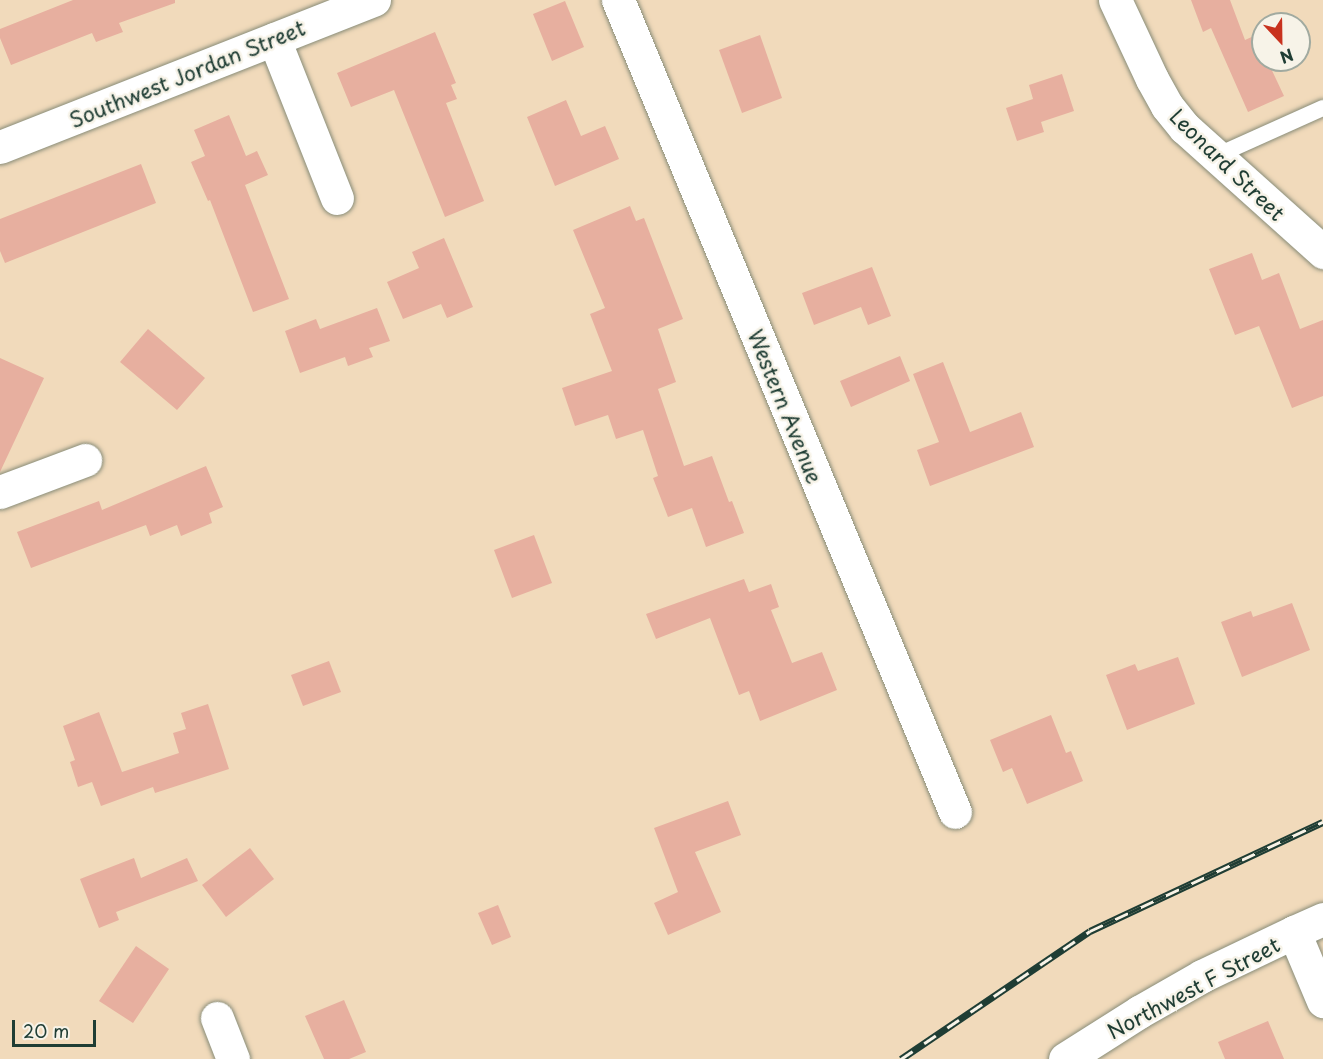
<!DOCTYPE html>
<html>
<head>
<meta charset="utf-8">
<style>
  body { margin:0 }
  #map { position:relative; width:1323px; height:1059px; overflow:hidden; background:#f1dabb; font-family:"Playpen Sans",sans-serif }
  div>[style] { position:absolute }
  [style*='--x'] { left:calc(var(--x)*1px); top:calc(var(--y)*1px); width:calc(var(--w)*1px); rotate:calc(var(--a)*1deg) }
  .building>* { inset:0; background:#e7af9f }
  .roads { filter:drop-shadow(0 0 2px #888c78) drop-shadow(0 0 2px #888c78) }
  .service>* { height:16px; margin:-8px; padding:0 8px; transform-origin:8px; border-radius:8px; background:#fff }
  .minor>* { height:33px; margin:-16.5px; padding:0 16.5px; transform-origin:16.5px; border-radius:16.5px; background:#fff }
  .tertiary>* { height:33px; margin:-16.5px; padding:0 16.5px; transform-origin:16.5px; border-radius:16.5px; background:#fff }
  .rail>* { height:7px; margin-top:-3.5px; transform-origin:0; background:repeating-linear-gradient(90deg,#f7f3e8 0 14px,#1f3d34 0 28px); box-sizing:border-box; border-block:2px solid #1f3d34 }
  span { translate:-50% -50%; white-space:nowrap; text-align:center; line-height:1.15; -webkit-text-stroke:5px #f7f3e8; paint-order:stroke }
  .street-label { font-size:21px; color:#1f3d34 }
  .north { position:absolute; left:1251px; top:12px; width:60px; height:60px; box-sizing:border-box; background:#f7f3e8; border:2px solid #a1aaa0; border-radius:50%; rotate:158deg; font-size:16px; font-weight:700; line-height:24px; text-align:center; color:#1f3d34 }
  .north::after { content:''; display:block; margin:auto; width:21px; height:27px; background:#c8321e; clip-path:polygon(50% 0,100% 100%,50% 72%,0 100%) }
  .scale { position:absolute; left:12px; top:1020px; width:84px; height:27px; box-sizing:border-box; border:3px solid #1f3d34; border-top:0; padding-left:8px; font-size:18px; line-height:21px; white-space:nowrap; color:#1f3d34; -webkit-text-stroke:4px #f7f3e8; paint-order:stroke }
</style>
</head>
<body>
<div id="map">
  <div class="building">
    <div style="clip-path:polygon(73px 0,175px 0,175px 3px,119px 23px,123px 32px,96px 42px,92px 33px,11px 65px,0 38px,0 29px)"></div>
    <div style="clip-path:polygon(1191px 0,1230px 0,1245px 40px,1256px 35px,1263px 50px,1263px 60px,1267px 60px,1284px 96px,1248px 112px,1211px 28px,1203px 32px)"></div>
    <div style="clip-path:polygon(565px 1px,584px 47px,552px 61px,533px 14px)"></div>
    <div style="clip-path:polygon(435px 32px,456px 83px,451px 85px,457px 99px,446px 103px,484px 201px,445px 217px,394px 90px,351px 107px,337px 73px)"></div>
    <div style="clip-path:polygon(760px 35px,782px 98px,742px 113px,719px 50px)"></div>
    <div style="clip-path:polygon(1062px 74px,1074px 111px,1041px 122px,1044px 132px,1017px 141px,1006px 108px,1033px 99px,1029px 85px)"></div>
    <div style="clip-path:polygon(566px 100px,581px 136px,605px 126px,619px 159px,555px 186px,527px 117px)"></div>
    <div style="clip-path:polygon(229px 115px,246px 156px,257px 151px,268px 175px,245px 185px,289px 299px,253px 312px,210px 200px,208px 201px,191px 162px,205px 156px,194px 130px)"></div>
    <div style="clip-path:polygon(141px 164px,156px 203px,5px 263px,0 251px,0 219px)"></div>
    <div style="clip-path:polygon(630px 206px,636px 221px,644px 218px,683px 319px,658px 329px,676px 382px,658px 389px,684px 466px,712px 456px,729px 502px,732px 501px,744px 533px,706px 547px,692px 508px,668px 517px,653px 478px,658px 476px,643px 430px,616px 439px,608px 415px,575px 426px,562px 388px,612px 371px,590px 314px,605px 308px,573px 230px)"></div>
    <div style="clip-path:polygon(444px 238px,473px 307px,447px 318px,441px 304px,403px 319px,387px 282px,419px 268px,412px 252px)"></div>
    <div style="clip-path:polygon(1252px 253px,1262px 280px,1279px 273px,1300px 329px,1323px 320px,1323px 396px,1292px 408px,1259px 326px,1235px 335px,1209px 269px)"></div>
    <div style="clip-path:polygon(872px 267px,891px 316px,868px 325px,861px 307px,814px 325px,802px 293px)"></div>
    <div style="clip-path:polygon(377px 308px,390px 341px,369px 348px,373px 357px,348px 366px,345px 357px,300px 373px,285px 331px,316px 319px,320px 329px)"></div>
    <div style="clip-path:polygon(148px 329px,205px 378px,177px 410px,120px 362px)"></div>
    <div style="clip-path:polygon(900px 356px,910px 381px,851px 407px,840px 381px)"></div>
    <div style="clip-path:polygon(0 358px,44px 378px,0 472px)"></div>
    <div style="clip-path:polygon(943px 362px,970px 432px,1021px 412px,1034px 447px,930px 486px,917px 450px,939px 442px,913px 374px)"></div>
    <div style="clip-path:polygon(206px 466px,223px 507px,209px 513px,212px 523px,181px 536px,177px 525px,150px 536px,146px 525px,31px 568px,17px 532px,99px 501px,102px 510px)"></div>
    <div style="clip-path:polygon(534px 535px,552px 583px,512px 598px,494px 550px)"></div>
    <div style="clip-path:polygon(744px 579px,749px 592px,771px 584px,779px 607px,771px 610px,792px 663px,822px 652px,837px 690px,760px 721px,749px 691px,739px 695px,710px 618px,656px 639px,646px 614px)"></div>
    <div style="clip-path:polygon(1292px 603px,1310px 650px,1242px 677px,1221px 622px,1251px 611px,1253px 617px)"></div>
    <div style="clip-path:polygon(1178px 657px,1195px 704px,1127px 730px,1106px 675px,1135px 664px,1138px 671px)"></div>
    <div style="clip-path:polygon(329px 661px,341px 692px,303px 706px,291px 675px)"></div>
    <div style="clip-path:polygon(208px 704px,229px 769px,155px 793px,153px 787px,101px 806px,92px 782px,78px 787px,70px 762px,75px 760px,63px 726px,99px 712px,122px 772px,179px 753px,173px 733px,186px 729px,181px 713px)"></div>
    <div style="clip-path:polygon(1051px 715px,1066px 753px,1071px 751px,1083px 781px,1027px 804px,1012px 768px,1003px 772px,990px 740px)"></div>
    <div style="clip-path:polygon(728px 801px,741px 835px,695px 852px,721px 912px,668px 935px,654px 903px,678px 892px,654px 828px)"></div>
    <div style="clip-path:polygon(250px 848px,274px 879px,226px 917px,202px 885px)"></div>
    <div style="clip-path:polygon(134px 858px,141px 878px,187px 858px,198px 881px,116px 912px,119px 920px,99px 928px,80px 879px)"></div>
    <div style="clip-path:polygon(498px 905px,511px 937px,492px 945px,478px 913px)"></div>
    <div style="clip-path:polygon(136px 946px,169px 969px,133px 1023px,99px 1001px)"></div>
    <div style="clip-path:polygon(344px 1000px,366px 1052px,349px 1059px,324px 1059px,305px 1016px)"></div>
    <div style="clip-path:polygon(1268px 1021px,1284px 1059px,1225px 1059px,1218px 1042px)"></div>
  </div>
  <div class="roads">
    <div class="service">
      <div style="--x:1216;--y:156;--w:117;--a:-24.2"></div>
    </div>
    <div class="minor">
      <div style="--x:618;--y:0;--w:879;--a:67.46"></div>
      <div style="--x:1115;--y:0;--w:87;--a:64.9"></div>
      <div style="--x:1152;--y:79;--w:31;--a:61"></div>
      <div style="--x:1167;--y:106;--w:28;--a:51"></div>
      <div style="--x:1185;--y:128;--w:186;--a:41.9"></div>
      <div style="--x:274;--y:39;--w:171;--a:68.4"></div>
      <div style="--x:0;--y:147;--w:402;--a:-21.5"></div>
      <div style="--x:0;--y:492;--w:91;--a:-20.6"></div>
      <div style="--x:1323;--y:919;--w:32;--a:156"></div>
      <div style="--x:1294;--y:932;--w:75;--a:67.2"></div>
      <div style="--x:217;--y:1018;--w:44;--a:68.7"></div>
    </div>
    <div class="tertiary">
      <div style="--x:1065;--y:1059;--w:88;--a:-32.4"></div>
      <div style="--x:1139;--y:1012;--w:73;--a:-29.7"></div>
      <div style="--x:1202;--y:976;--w:102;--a:-25.6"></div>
    </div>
  </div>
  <div class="rail">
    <div style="--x:901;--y:1059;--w:228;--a:-34.1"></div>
    <div style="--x:1090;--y:931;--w:257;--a:-25.1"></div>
  </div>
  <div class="street-label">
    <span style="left:187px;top:73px;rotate:-22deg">Southwest Jordan Street</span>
    <span style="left:1228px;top:164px;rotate:44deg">Leonard Street</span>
    <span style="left:786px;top:406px;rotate:68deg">Western Avenue</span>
    <span style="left:1193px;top:987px;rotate:-28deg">Northwest F Street</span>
  </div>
  <div class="north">N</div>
  <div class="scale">20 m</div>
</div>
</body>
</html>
